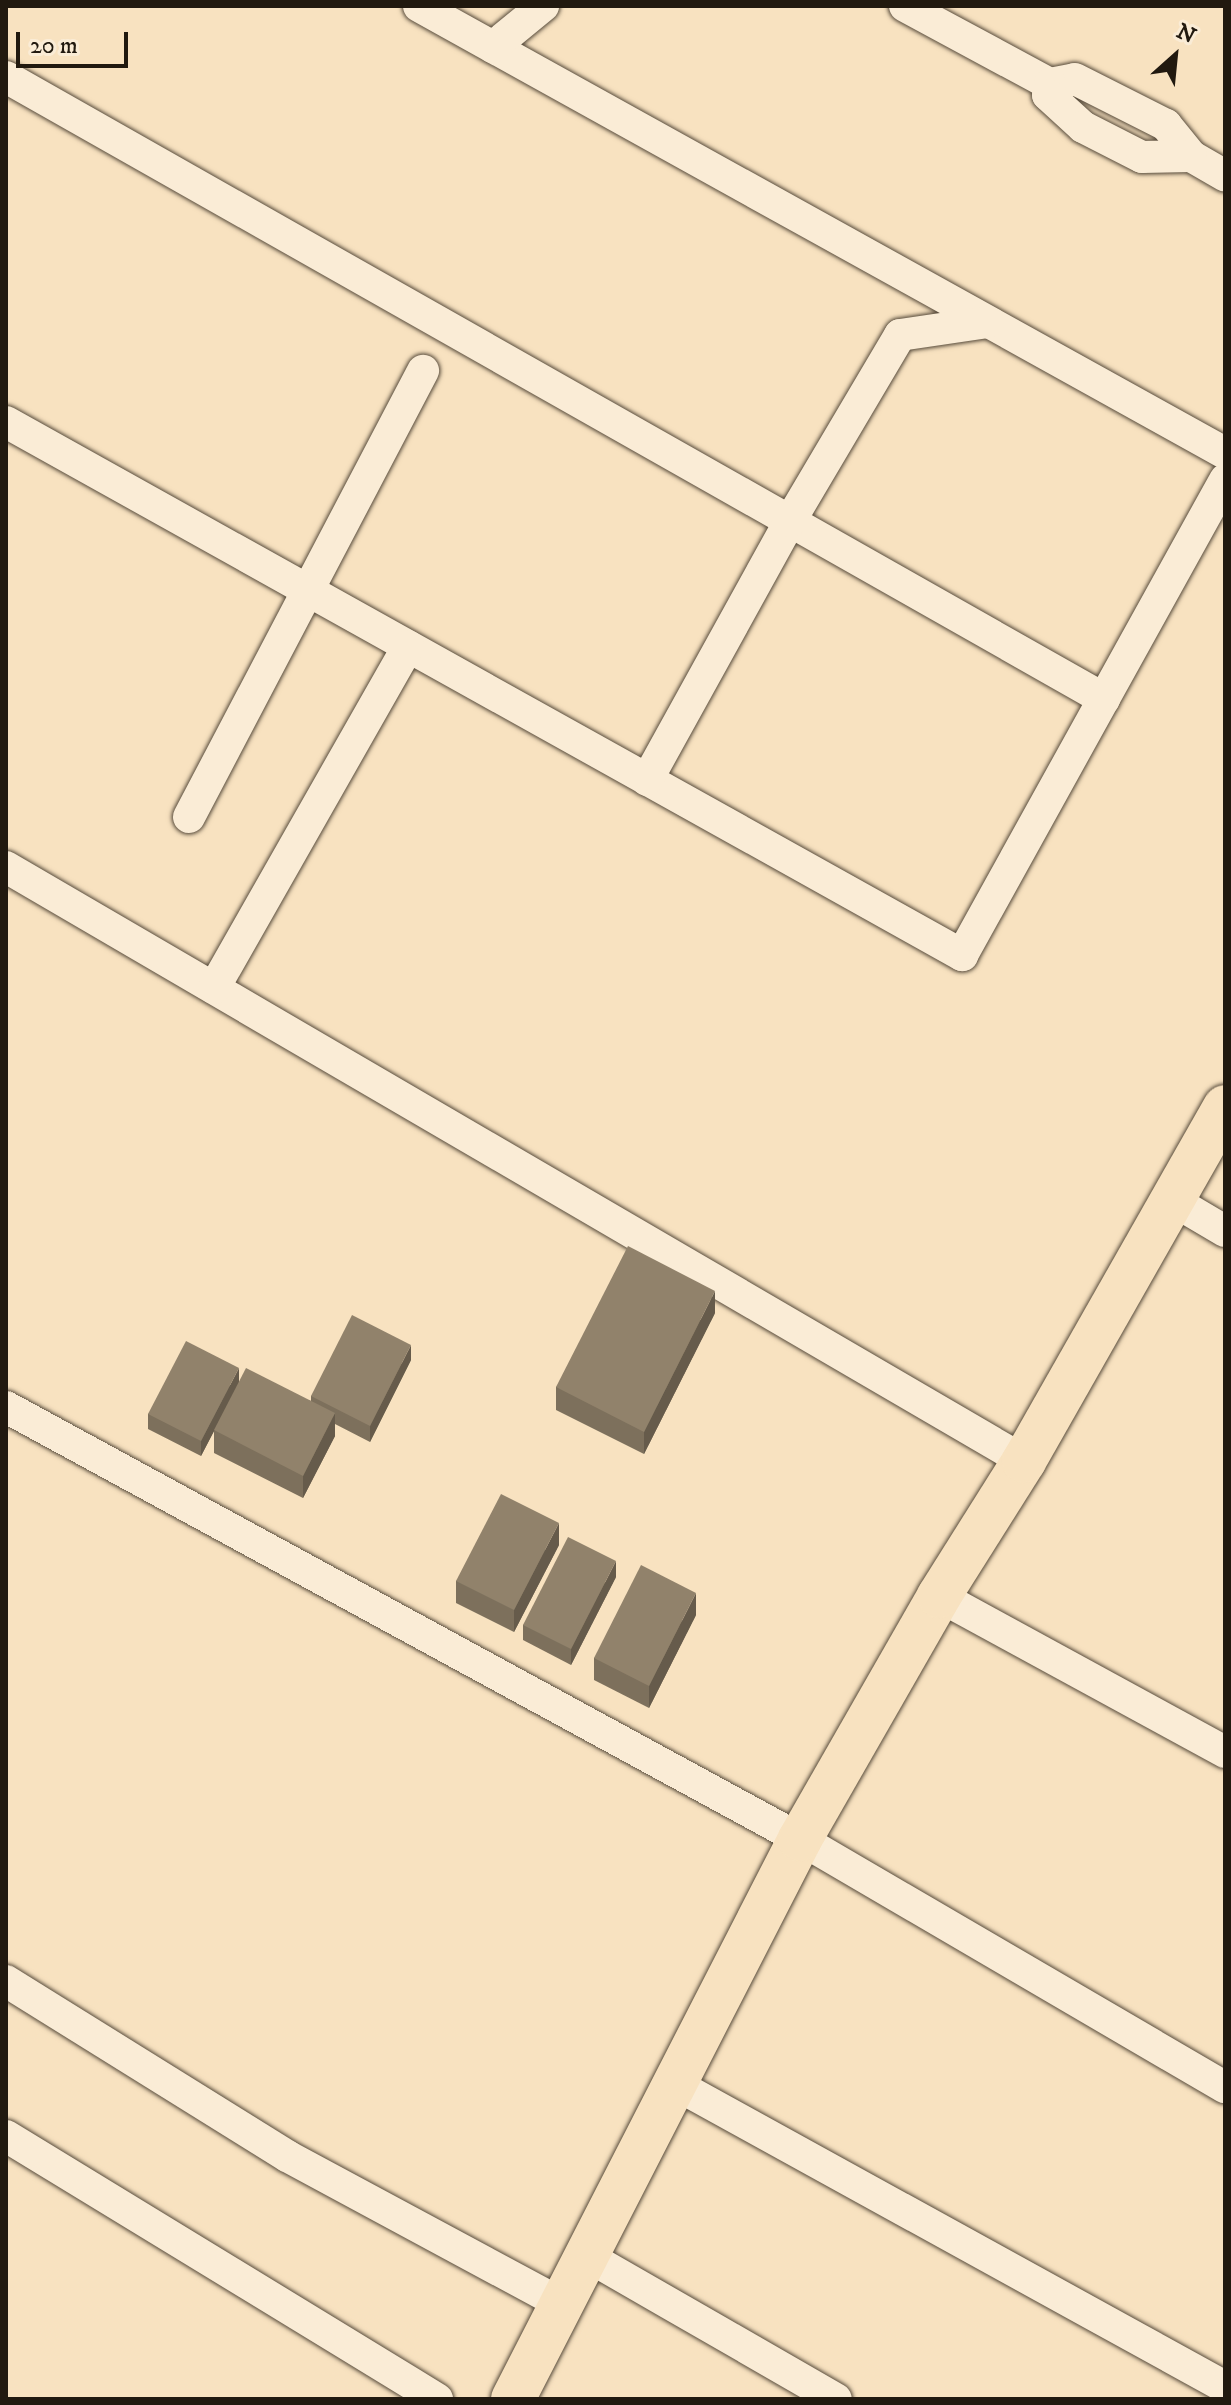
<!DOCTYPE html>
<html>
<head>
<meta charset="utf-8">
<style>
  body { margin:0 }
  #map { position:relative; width:1231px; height:2405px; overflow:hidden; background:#f8e2c0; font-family:"IM FELL DW Pica",serif }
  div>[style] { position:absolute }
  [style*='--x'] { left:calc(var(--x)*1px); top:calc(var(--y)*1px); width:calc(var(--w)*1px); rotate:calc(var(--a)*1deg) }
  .roads { filter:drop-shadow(0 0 2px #574b3b) drop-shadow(0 0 2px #574b3b) }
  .street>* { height:32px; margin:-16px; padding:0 16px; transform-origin:16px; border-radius:16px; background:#faecd6 }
  .primary>* { height:44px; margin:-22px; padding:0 22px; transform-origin:22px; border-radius:22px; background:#f8e2c0 }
  .wall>* { inset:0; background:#7d705c }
  .shaded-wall>* { inset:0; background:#665b4b }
  .building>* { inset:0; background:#91826b }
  span { translate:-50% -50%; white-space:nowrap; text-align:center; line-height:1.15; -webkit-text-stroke:6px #faecd6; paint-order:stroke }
  .frame { position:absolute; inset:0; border:8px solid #21190f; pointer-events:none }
  .north { position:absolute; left:1135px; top:16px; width:80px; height:80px; -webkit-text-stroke:6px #faecd6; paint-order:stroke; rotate:27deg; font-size:22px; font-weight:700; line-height:32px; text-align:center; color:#21190f }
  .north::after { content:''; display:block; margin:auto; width:28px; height:36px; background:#21190f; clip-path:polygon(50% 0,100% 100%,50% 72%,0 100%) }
  .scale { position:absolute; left:16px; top:32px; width:112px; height:36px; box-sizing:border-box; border:4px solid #21190f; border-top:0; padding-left:10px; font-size:24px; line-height:28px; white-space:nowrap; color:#21190f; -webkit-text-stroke:6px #faecd6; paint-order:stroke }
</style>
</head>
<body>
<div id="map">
  <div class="roads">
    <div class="street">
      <div style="--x:419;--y:6;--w:922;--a:29.01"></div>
      <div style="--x:905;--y:6;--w:165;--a:28.3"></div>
      <div style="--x:1050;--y:84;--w:25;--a:-11"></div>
      <div style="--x:1075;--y:79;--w:102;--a:26.8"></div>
      <div style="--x:1166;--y:125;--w:40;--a:51"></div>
      <div style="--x:1191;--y:156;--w:39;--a:30"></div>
      <div style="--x:493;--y:47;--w:65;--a:-39.4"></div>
      <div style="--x:6;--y:77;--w:1262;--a:29.53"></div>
      <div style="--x:1050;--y:84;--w:11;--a:100"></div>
      <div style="--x:1048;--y:95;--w:47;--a:42.4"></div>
      <div style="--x:1083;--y:127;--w:66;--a:27"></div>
      <div style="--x:1142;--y:157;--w:49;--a:-1.2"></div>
      <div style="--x:6;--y:422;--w:1095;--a:29.14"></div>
      <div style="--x:962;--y:955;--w:543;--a:-61.03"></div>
      <div style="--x:647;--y:780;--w:296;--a:-61.1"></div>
      <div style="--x:790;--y:521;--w:216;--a:-59.4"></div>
      <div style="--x:900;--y:335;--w:89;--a:-8.4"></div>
      <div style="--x:189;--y:817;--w:504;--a:-62.32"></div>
      <div style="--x:6;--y:867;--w:1179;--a:30.26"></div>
      <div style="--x:214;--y:988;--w:393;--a:-60.4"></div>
      <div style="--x:1174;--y:1201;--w:59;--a:30.5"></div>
      <div style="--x:6;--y:1407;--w:904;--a:28.55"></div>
      <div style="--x:800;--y:1839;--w:492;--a:30.3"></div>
      <div style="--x:939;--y:1596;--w:326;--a:28.6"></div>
      <div style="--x:6;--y:1981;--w:331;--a:31.9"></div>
      <div style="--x:287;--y:2156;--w:312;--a:28.3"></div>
      <div style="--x:675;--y:2084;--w:628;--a:28.85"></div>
      <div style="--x:6;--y:2136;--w:505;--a:31.39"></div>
      <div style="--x:587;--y:2256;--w:287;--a:29.9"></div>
    </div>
    <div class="primary">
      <div style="--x:513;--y:2399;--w:629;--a:-62.86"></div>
      <div style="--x:800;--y:1839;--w:280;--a:-60.2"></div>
      <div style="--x:939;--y:1596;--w:160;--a:-57.8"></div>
      <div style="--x:1024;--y:1461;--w:407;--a:-60.4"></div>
    </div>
  </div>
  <div class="wall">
    <div style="clip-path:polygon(715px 1313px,644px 1454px,556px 1410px,556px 1387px)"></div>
    <div style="clip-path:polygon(411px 1360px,370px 1442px,335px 1424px,335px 1436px,303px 1498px,214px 1453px,214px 1431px,201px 1456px,148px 1429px,148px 1414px,239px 1382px,311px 1401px,311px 1396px)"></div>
    <div style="clip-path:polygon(559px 1545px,514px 1632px,456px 1603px,456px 1581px)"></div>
    <div style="clip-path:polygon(616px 1577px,571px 1665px,523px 1640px,523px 1625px)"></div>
    <div style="clip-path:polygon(696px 1615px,649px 1708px,594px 1680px,594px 1658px)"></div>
  </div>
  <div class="shaded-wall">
    <div style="clip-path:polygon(715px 1291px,715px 1313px,644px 1454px,644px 1432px)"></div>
    <div style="clip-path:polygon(411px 1345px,411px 1360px,370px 1442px,370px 1426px)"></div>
    <div style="clip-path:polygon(239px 1368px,239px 1383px,201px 1456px,201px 1441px)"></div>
    <div style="clip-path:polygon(335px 1413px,335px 1436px,303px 1498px,303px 1476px)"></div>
    <div style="clip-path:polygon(559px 1523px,559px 1545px,514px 1632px,514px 1610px)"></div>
    <div style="clip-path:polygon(616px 1561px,616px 1577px,571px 1665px,571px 1649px)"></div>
    <div style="clip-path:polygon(696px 1593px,696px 1615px,649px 1708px,649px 1686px)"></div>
  </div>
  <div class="building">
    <div style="clip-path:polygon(628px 1246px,715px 1291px,644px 1432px,556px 1387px)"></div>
    <div style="clip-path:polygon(352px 1315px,411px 1345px,370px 1426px,311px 1396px)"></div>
    <div style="clip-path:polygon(186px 1341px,239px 1368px,201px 1441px,148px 1414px)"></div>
    <div style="clip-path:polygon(246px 1368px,335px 1413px,303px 1476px,214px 1430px)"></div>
    <div style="clip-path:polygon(501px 1494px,559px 1523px,514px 1610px,456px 1581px)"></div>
    <div style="clip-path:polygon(568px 1537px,616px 1561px,571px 1649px,523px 1625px)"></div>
    <div style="clip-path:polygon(641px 1565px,696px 1593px,649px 1686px,594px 1658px)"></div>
  </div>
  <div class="frame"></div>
  <div class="north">N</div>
  <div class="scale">20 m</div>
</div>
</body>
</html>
